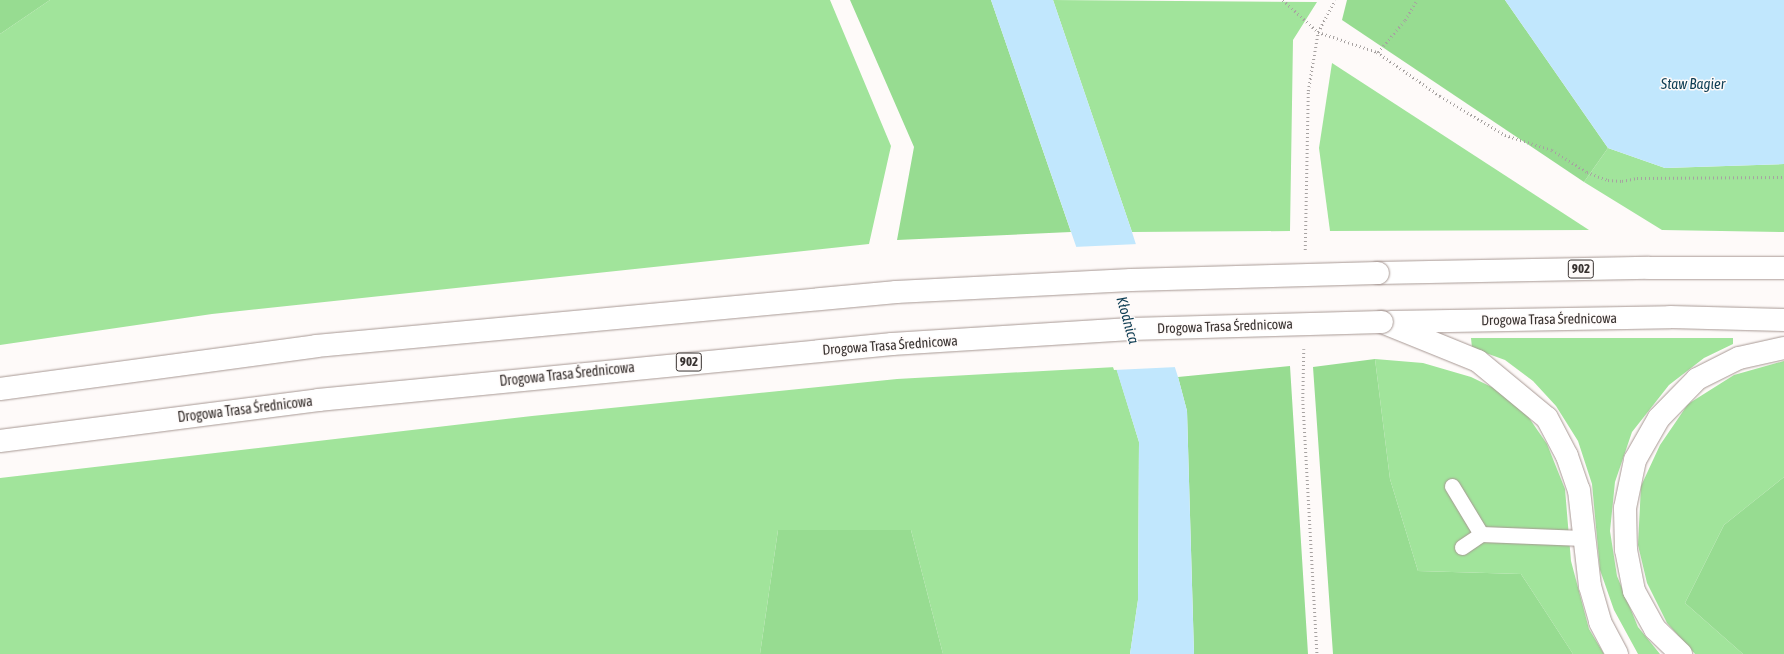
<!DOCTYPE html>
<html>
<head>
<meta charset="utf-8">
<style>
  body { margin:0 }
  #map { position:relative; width:1784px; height:654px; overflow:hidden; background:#fefaf9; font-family:"Asap Condensed",sans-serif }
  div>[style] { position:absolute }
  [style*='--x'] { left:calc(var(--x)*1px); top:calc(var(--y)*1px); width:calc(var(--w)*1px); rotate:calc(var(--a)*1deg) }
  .green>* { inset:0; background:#a1e49b }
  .forest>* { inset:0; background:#97dc91 }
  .water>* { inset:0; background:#c1e7fd }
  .pier>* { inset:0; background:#fefaf9 }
  .path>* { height:2.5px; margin-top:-1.25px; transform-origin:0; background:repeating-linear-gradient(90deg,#a7a2a1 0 1px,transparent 0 4px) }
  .roads { filter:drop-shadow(0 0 1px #a79893) drop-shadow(0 0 1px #a79893) }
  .service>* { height:15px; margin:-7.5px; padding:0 7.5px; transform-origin:7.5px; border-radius:7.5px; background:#fff }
  .primary>* { height:22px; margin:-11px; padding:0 11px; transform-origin:11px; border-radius:11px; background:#fff }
  .bridges { filter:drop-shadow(0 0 1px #a79893) drop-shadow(0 0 1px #a79893) }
  .primary-bridge>* { height:22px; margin:-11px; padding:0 11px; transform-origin:11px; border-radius:11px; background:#fff }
  span { translate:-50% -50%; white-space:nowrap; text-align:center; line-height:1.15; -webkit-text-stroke:3px #fefaf9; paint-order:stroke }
  .shield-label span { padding:1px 3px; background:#fefaf9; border:1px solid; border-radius:3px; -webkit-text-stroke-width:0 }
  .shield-label { font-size:13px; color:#383230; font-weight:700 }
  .street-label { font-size:14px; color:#383230 }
  .water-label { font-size:15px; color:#0f3e54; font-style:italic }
</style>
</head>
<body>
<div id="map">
  <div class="green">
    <div style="clip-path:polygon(50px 0,830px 0,891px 146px,869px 244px,212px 314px,0 345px,0 34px)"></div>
    <div style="clip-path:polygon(1053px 0,1317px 2px,1293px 40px,1290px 231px,1132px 232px)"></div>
    <div style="clip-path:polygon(1332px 63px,1589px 230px,1330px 231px,1319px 148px)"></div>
    <div style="clip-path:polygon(1608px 148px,1665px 168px,1784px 164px,1784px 232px,1662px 230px,1584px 182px)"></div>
    <div style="clip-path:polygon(1471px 338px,1733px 338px,1733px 344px,1704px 358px,1669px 385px,1632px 432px,1615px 482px,1610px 531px,1617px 576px,1638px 627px,1660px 654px,1638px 654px,1614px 610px,1600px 570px,1592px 484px,1578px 441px,1556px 406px,1533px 381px,1505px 360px,1472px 348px)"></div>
    <div style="clip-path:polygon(1375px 359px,1423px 363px,1471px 377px,1500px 391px,1525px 412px,1547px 444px,1565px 489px,1571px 561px,1589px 629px,1604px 654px,1573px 654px,1521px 574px,1418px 571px,1390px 479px)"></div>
    <div style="clip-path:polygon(1784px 361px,1784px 477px,1724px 525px,1685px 603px,1743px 654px,1695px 654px,1667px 623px,1647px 583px,1638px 545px,1641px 486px,1660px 445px,1688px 404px,1734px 375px)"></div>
    <div style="clip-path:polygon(1116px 367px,1139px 442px,1138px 600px,1130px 654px,943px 654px,911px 530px,778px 530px,760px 654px,0 654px,0 478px,532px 416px,897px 379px)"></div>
  </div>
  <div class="forest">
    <div style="clip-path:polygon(0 0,50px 0,0 34px)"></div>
    <div style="clip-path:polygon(850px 0,991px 0,1071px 232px,897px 240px,914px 147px)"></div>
    <div style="clip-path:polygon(1347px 0,1505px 0,1608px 148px,1584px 182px,1342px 20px)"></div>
    <div style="clip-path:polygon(1375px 359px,1390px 479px,1418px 571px,1521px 574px,1573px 654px,1333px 654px,1313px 367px)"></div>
    <div style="clip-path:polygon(1290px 366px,1308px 654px,1194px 654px,1187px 411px,1178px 377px)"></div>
    <div style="clip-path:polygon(1784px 477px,1784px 654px,1743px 654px,1685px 603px,1724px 525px)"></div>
    <div style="clip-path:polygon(778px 530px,911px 530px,943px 654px,760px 654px)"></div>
  </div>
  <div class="water">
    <div style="clip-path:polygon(991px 0,1053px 0,1132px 232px,1178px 377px,1187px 411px,1194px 654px,1130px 654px,1138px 600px,1139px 442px,1097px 307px)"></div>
    <div style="clip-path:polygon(1505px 0,1784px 0,1784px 164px,1665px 168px,1608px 148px)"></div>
  </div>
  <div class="pier">
    <div style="clip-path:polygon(1138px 244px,1177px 367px,1114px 370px,1074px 247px)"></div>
  </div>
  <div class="path">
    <div style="--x:1283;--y:0;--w:47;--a:42.4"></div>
    <div style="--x:1318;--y:32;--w:62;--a:18.7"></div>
    <div style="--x:1377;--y:52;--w:77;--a:34.9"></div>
    <div style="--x:1440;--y:96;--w:76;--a:31"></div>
    <div style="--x:1505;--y:135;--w:49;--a:17.7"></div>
    <div style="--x:1552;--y:150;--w:41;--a:32.2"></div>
    <div style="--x:1587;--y:172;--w:22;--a:21"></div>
    <div style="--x:1608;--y:180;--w:14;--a:4"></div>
    <div style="--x:1622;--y:181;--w:15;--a:-11"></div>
    <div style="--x:1637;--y:178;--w:147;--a:-0.4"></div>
    <div style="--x:1378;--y:52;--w:42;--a:-49.8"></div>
    <div style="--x:1405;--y:20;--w:23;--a:-59"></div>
    <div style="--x:1305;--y:250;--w:159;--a:-88.9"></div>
    <div style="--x:1308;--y:91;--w:60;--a:-80.4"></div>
    <div style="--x:1318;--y:32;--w:36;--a:-62"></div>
    <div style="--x:1304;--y:349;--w:51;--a:91.1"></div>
    <div style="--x:1303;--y:400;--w:254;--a:86.8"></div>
  </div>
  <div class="roads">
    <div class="service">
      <div style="--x:1452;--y:486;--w:56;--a:58.9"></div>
      <div style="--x:1462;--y:547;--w:23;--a:-34"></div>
      <div style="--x:1481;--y:534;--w:102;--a:2.2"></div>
    </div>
    <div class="primary">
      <div style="--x:1378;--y:273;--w:271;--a:-1.1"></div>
      <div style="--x:1649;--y:268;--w:135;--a:0"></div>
      <div style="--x:1382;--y:322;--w:104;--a:22.1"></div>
      <div style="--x:1478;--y:361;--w:89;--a:39.6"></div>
      <div style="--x:1547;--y:418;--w:43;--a:62.2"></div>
      <div style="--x:1567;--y:456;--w:36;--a:71"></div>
      <div style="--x:1579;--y:490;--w:97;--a:83.5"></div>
      <div style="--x:1590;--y:586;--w:37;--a:74"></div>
      <div style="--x:1600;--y:622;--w:36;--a:62"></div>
      <div style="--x:1391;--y:322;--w:279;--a:-1"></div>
      <div style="--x:1670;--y:317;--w:114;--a:1.5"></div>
      <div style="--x:1681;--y:654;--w:36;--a:-136"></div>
      <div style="--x:1655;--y:629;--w:43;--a:-118.9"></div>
      <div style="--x:1634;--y:591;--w:42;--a:-101"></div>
      <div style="--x:1626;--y:550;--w:42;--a:-91.4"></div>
      <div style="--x:1625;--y:508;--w:49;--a:-78.2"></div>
      <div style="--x:1635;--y:460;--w:48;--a:-60.3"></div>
      <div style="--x:1659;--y:418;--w:54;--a:-45.7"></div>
      <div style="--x:1697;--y:379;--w:47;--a:-26.6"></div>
      <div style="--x:1739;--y:358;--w:46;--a:-12.5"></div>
    </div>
  </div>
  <div class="bridges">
    <div class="primary-bridge">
      <div style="--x:0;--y:389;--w:319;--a:-7.7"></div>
      <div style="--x:316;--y:346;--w:583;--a:-5.32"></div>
      <div style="--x:896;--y:292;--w:235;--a:-2.9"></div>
      <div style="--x:1131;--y:280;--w:247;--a:-1.6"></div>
      <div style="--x:0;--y:441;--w:321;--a:-7.3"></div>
      <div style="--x:318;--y:400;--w:577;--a:-5.57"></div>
      <div style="--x:892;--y:344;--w:239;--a:-3.6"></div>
      <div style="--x:1131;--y:329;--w:251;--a:-1.6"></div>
    </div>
  </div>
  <div class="shield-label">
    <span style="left:1581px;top:269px">902</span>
    <span style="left:689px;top:362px">902</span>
  </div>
  <div class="street-label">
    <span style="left:1549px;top:319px;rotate:-1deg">Drogowa Trasa Średnicowa</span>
    <span style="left:1225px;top:326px;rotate:-2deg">Drogowa Trasa Średnicowa</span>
    <span style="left:890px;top:345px;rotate:-4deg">Drogowa Trasa Średnicowa</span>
    <span style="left:567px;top:374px;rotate:-6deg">Drogowa Trasa Średnicowa</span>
    <span style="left:245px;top:409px;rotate:-7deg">Drogowa Trasa Średnicowa</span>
  </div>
  <div class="water-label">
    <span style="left:1693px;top:84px">Staw Bagier</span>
    <span style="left:1128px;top:320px;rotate:74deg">Kłodnica</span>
  </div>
</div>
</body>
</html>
